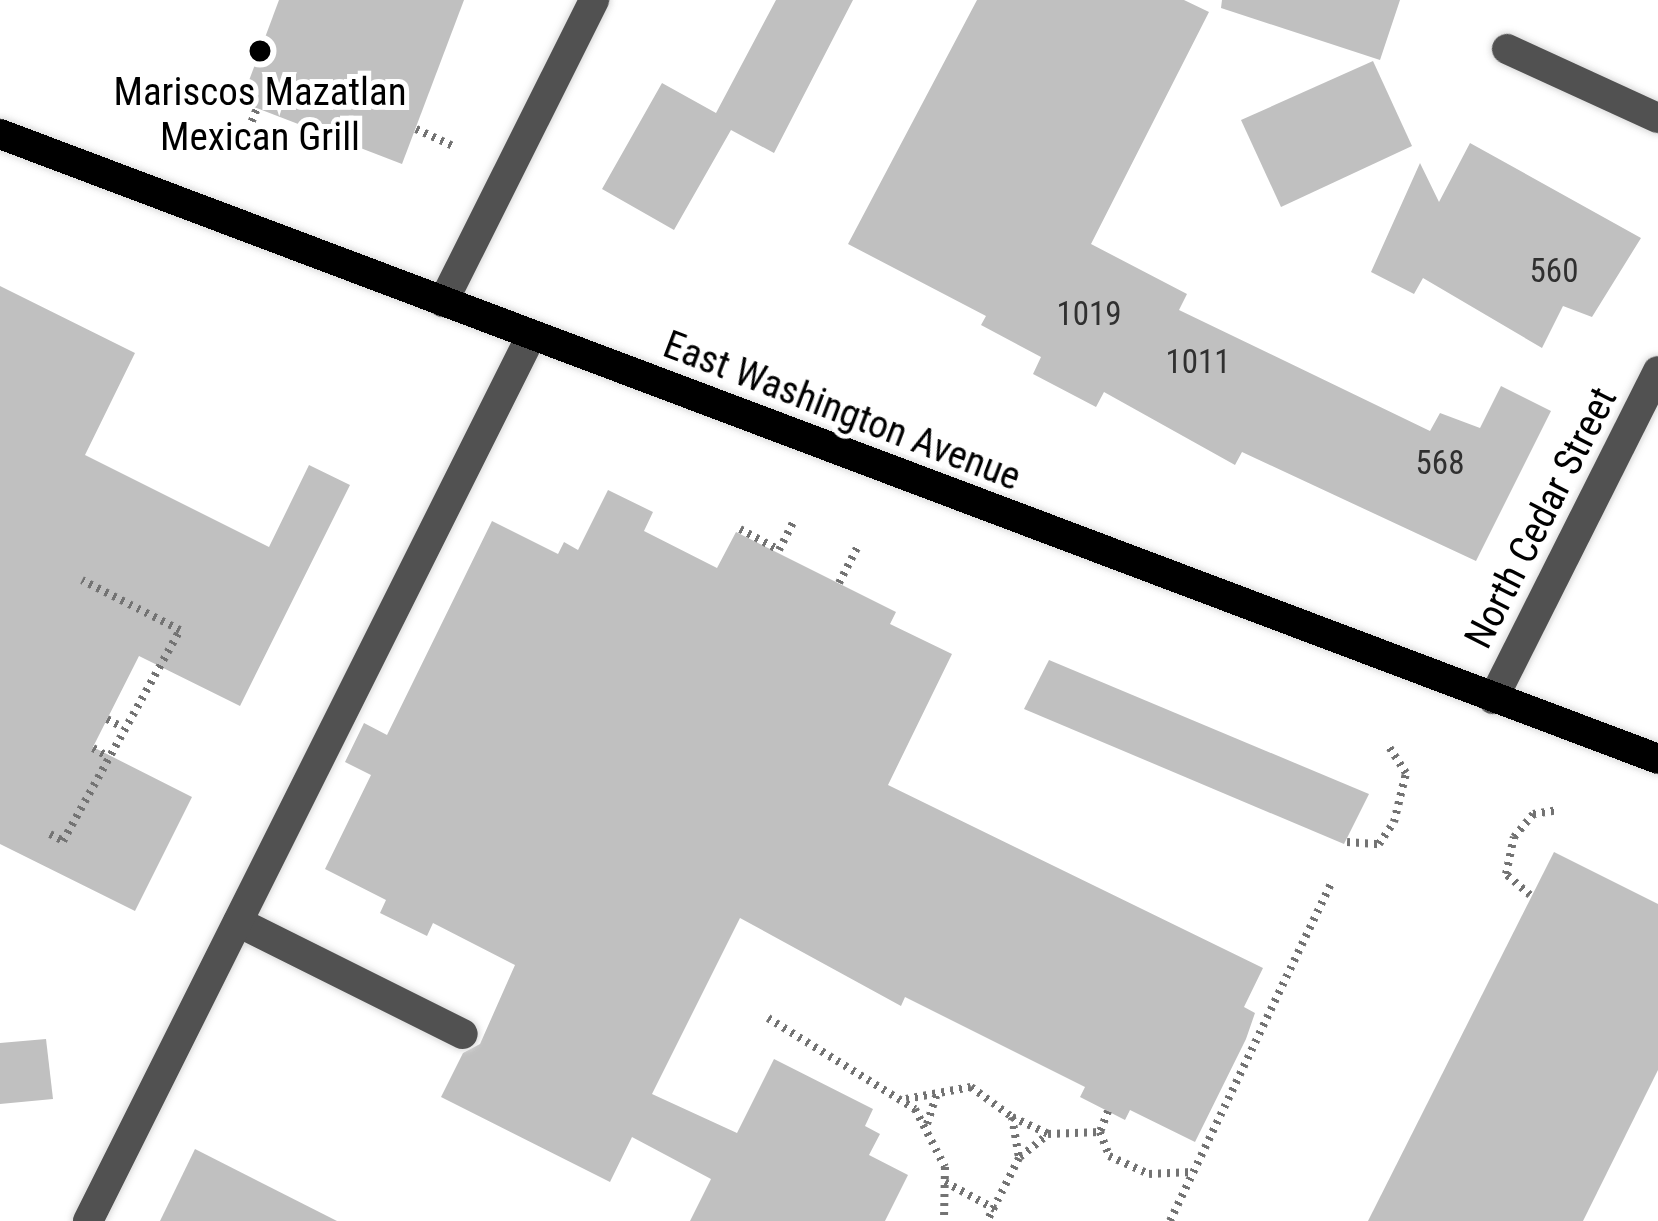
<!DOCTYPE html>
<html>
<head>
<meta charset="utf-8">
<style>
  body { margin:0 }
  #map { position:relative; width:1658px; height:1221px; overflow:hidden; background:#fff; font-family:"Roboto Condensed",sans-serif }
  div>[style] { position:absolute }
  [style*='--x'] { left:calc(var(--x)*1px); top:calc(var(--y)*1px); width:calc(var(--w)*1px); rotate:calc(var(--a)*1deg) }
  .building>* { inset:0; background:#c0c0c0 }
  .path>* { height:8px; margin-top:-4px; transform-origin:0; background:repeating-linear-gradient(90deg,#737373 0 3px,transparent 0 9px) }
  .roads { filter:drop-shadow(0 0 3px #dbdbdb) drop-shadow(0 0 3px #dbdbdb) }
  .minor>* { height:30px; margin:-15px; padding:0 15px; transform-origin:15px; border-radius:15px; background:#515151 }
  .major>* { height:30px; margin:-15px; padding:0 15px; transform-origin:15px; border-radius:15px; background:#000 }
  .dots>* { width:33px; height:33px; translate:-50% -50%; box-sizing:border-box; border:6px solid #fff; border-radius:50% }
  span { translate:-50% -50%; white-space:nowrap; text-align:center; line-height:1.15; -webkit-text-stroke:10px #fff; paint-order:stroke }
  .number-label { font-size:33px; color:#303030 }
  .number-label span { -webkit-text-stroke-width:0 }
  .poi-label { font-size:39px; color:#000 }
  .street-label { font-size:39px; color:#000 }
</style>
</head>
<body>
<div id="map">
  <div class="building">
    <div style="clip-path:polygon(279px 0,464px 0,402px 164px,241px 102px)"></div>
    <div style="clip-path:polygon(776px 0,853px 0,774px 153px,731px 130px,674px 230px,602px 189px,662px 83px,716px 113px)"></div>
    <div style="clip-path:polygon(977px 0,1184px 0,1209px 12px,1091px 244px,1187px 294px,1179px 310px,1430px 431px,1440px 413px,1480px 428px,1501px 386px,1551px 411px,1476px 561px,1242px 452px,1235px 465px,1104px 392px,1096px 407px,1033px 374px,1041px 357px,981px 325px,986px 316px,848px 244px)"></div>
    <div style="clip-path:polygon(1222px 0,1400px 0,1380px 60px,1221px 8px)"></div>
    <div style="clip-path:polygon(1373px 61px,1412px 146px,1281px 207px,1241px 120px)"></div>
    <div style="clip-path:polygon(1470px 143px,1641px 238px,1592px 317px,1563px 306px,1542px 348px,1423px 278px,1414px 294px,1371px 272px,1420px 163px,1439px 202px)"></div>
    <div style="clip-path:polygon(0 286px,135px 353px,85px 455px,269px 547px,309px 465px,350px 485px,240px 706px,139px 656px,93px 747px,192px 797px,135px 911px,0 844px)"></div>
    <div style="clip-path:polygon(608px 490px,653px 512px,644px 531px,717px 568px,736px 532px,896px 612px,890px 624px,952px 654px,888px 785px,1263px 968px,1244px 1007px,1255px 1013px,1246px 1039px,1195px 1142px,1130px 1110px,1125px 1120px,1080px 1097px,1085px 1087px,905px 997px,901px 1006px,740px 918px,652px 1094px,737px 1133px,774px 1059px,873px 1109px,865px 1126px,880px 1134px,869px 1155px,908px 1175px,885px 1221px,690px 1221px,711px 1179px,632px 1137px,610px 1182px,441px 1097px,463px 1053px,480px 1044px,515px 965px,433px 923px,427px 936px,380px 913px,386px 900px,325px 869px,371px 775px,345px 762px,364px 723px,387px 735px,492px 521px,558px 554px,564px 542px,578px 550px)"></div>
    <div style="clip-path:polygon(1049px 660px,1369px 794px,1344px 844px,1024px 709px)"></div>
    <div style="clip-path:polygon(1554px 852px,1658px 904px,1658px 1070px,1583px 1221px,1368px 1221px)"></div>
    <div style="clip-path:polygon(46px 1039px,53px 1099px,0 1104px,0 1043px)"></div>
    <div style="clip-path:polygon(195px 1149px,337px 1221px,160px 1221px)"></div>
  </div>
  <div class="path">
    <div style="--x:416;--y:129;--w:41;--a:24.7"></div>
    <div style="--x:245;--y:138;--w:31;--a:-68"></div>
    <div style="--x:740;--y:529;--w:44;--a:28.3"></div>
    <div style="--x:779;--y:550;--w:34;--a:-63"></div>
    <div style="--x:839;--y:583;--w:44;--a:-62.9"></div>
    <div style="--x:107;--y:719;--w:17;--a:28"></div>
    <div style="--x:93;--y:748;--w:16;--a:30"></div>
    <div style="--x:50;--y:834;--w:15;--a:28"></div>
    <div style="--x:63;--y:841;--w:241;--a:-61"></div>
    <div style="--x:180;--y:630;--w:110;--a:-153"></div>
    <div style="--x:1347;--y:842;--w:32;--a:4"></div>
    <div style="--x:1379;--y:844;--w:27;--a:-56"></div>
    <div style="--x:1394;--y:822;--w:50;--a:-76.2"></div>
    <div style="--x:1406;--y:773;--w:35;--a:-123"></div>
    <div style="--x:1530;--y:895;--w:32;--a:-139"></div>
    <div style="--x:1506;--y:874;--w:38;--a:-78"></div>
    <div style="--x:1514;--y:837;--w:30;--a:-50"></div>
    <div style="--x:1533;--y:814;--w:26;--a:-9"></div>
    <div style="--x:768;--y:1018;--w:173;--a:31.8"></div>
    <div style="--x:915;--y:1109;--w:65;--a:62.7"></div>
    <div style="--x:945;--y:1167;--w:54;--a:91.1"></div>
    <div style="--x:906;--y:1099;--w:66;--a:-10.5"></div>
    <div style="--x:971;--y:1087;--w:51;--a:36.2"></div>
    <div style="--x:1012;--y:1117;--w:42;--a:80.3"></div>
    <div style="--x:1019;--y:1158;--w:71;--a:116.9"></div>
    <div style="--x:1108;--y:1111;--w:22;--a:111"></div>
    <div style="--x:1100;--y:1132;--w:26;--a:69"></div>
    <div style="--x:1109;--y:1156;--w:44;--a:24.2"></div>
    <div style="--x:1149;--y:1174;--w:42;--a:-2.7"></div>
    <div style="--x:1012;--y:1117;--w:40;--a:25"></div>
    <div style="--x:1048;--y:1134;--w:52;--a:-2.2"></div>
    <div style="--x:927;--y:1124;--w:33;--a:-72"></div>
    <div style="--x:1020;--y:1157;--w:36;--a:-39"></div>
    <div style="--x:945;--y:1182;--w:57;--a:28.4"></div>
    <div style="--x:1170;--y:1221;--w:374;--a:-64.5"></div>
  </div>
  <div class="roads">
    <div class="minor">
      <div style="--x:1507;--y:49;--w:166;--a:24.6"></div>
      <div style="--x:443;--y:302;--w:338;--a:-63.4"></div>
      <div style="--x:1493;--y:699;--w:367;--a:-63.3"></div>
      <div style="--x:238;--y:922;--w:251;--a:26.5"></div>
      <div style="--x:88;--y:1221;--w:990;--a:-63.41"></div>
    </div>
    <div class="major">
      <div style="--x:0;--y:134;--w:1772;--a:20.65"></div>
    </div>
  </div>
  <div class="dots">
    <div style="left:260px;top:51px;background:#000"></div>
  </div>
  <div class="number-label">
    <span style="left:1554px;top:271px">560</span>
    <span style="left:1089px;top:314px">1019</span>
    <span style="left:1198px;top:362px">1011</span>
    <span style="left:1440px;top:463px">568</span>
  </div>
  <div class="poi-label">
    <span style="left:260px;top:115px">Mariscos Mazatlan<br>Mexican Grill</span>
  </div>
  <div class="street-label">
    <span style="left:842px;top:411px;rotate:21deg">East Washington Avenue</span>
    <span style="left:1541px;top:518px;rotate:-63deg">North Cedar Street</span>
  </div>
</div>
</body>
</html>
